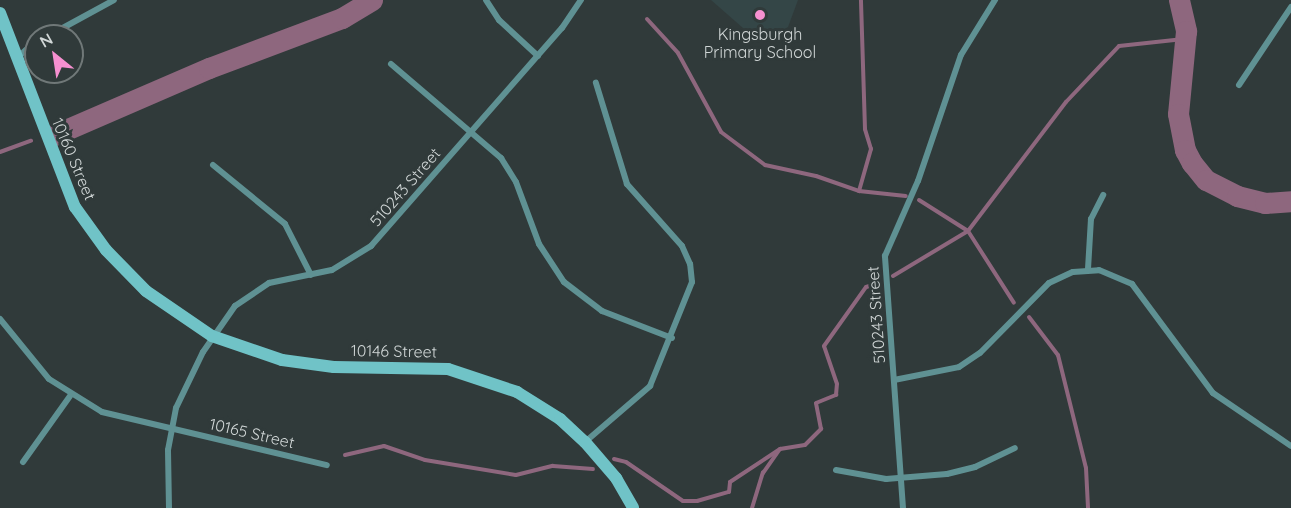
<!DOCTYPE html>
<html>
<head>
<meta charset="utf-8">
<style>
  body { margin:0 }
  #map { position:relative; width:1291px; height:508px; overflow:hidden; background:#303a3a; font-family:Quicksand,sans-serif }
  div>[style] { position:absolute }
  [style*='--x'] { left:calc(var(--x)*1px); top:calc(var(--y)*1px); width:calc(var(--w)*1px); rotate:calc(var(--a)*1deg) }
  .built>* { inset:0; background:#344647 }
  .stream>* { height:4px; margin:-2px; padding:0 2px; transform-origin:2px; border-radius:2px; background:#8e677e }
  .river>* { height:21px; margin:-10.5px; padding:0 10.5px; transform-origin:10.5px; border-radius:10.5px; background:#8e677e }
  .street>* { height:6px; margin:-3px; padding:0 3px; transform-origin:3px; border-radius:3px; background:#5f9193 }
  .secondary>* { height:12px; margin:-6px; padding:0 6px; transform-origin:6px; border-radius:6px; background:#70c3c7 }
  .dots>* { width:16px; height:16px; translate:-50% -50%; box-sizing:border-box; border:3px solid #303a3a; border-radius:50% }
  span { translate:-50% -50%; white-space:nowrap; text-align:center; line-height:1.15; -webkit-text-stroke:6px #303a3a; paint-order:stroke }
  .poi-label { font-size:16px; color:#d0d6d6 }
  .street-label { font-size:16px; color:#d0d6d6 }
  .north { position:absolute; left:24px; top:24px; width:60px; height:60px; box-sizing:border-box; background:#303a3a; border:2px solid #707878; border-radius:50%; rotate:330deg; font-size:16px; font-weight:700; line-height:24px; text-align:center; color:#d0d6d6 }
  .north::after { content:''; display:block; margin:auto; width:21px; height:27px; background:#f690d0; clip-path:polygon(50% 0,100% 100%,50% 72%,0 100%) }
</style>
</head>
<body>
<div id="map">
  <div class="built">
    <div style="clip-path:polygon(711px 0,798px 0,788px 27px,770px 38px,751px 35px)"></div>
  </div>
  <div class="stream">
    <div style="--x:647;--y:19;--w:46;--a:47.6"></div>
    <div style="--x:678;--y:53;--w:90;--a:61.4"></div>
    <div style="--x:721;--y:132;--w:55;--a:36.9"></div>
    <div style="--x:765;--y:165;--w:52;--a:12.2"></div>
    <div style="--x:816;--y:176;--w:46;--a:19.2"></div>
    <div style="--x:859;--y:191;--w:47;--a:6.1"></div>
    <div style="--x:0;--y:152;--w:33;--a:-20"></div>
    <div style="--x:859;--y:191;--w:44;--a:-74.1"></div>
    <div style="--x:871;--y:149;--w:21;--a:-107"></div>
    <div style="--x:865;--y:129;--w:129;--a:-91.8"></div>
    <div style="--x:919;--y:200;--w:58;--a:32.3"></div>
    <div style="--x:968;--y:231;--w:85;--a:57.4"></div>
    <div style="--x:893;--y:276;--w:87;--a:-31"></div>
    <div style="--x:968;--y:231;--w:162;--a:-52.8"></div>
    <div style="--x:1066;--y:102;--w:77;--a:-46.6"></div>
    <div style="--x:1119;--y:46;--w:65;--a:-6.1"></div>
    <div style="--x:1029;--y:317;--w:48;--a:52.7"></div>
    <div style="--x:1058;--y:355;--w:116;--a:76.1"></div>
    <div style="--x:1086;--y:468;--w:40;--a:87.1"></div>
    <div style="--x:345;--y:455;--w:40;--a:-13"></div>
    <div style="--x:384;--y:446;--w:43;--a:18.9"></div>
    <div style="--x:425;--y:460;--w:92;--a:9.4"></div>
    <div style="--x:516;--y:475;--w:38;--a:-14"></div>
    <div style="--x:553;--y:466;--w:40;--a:4.3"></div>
    <div style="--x:614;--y:459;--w:12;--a:14"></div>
    <div style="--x:626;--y:462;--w:69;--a:34.4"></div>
    <div style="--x:683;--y:501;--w:14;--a:0"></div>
    <div style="--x:697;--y:501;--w:33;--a:-16"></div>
    <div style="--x:729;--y:492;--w:10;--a:-84"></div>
    <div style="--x:730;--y:482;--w:60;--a:-33.4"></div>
    <div style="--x:780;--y:449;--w:25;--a:-9"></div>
    <div style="--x:805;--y:445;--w:23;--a:-45"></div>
    <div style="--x:821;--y:429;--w:26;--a:-101"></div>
    <div style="--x:816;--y:403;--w:22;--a:-22"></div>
    <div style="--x:836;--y:395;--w:11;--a:-85"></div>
    <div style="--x:837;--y:384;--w:40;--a:-108.9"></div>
    <div style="--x:824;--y:346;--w:72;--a:-54.6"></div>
    <div style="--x:866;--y:287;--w:10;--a:-17"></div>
    <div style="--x:752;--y:508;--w:37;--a:-73"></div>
    <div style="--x:763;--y:473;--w:28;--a:-55"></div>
  </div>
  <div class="river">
    <div style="--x:1179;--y:0;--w:32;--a:77"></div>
    <div style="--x:1186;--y:31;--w:83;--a:95.5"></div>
    <div style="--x:1178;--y:114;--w:37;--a:79"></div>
    <div style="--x:1185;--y:150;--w:15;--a:62"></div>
    <div style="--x:1192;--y:163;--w:22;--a:51"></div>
    <div style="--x:1206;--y:180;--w:35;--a:27"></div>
    <div style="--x:1237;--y:196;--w:29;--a:14"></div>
    <div style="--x:1265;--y:203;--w:26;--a:-4"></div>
    <div style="--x:54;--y:135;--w:169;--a:-23.4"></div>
    <div style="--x:209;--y:68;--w:142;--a:-20.6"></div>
    <div style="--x:342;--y:18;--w:35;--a:-31"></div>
  </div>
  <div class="street">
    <div style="--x:486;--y:0;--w:24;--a:57"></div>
    <div style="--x:499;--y:20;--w:53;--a:42.7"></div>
    <div style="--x:48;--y:36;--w:75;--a:-28.6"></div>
    <div style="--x:17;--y:58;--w:25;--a:-42"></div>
    <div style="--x:391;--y:64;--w:145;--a:40.5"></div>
    <div style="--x:501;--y:158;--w:28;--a:58"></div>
    <div style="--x:516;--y:182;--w:66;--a:69.6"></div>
    <div style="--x:539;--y:244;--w:45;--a:56.7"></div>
    <div style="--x:564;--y:282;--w:48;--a:37.3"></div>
    <div style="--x:602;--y:311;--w:75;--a:21.1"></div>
    <div style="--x:1239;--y:85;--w:94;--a:-56.3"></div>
    <div style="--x:213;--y:165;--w:93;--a:39.3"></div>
    <div style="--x:285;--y:224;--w:57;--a:63"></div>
    <div style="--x:1088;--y:269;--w:50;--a:-86.6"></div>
    <div style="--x:1091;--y:219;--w:27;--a:-63"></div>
    <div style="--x:0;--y:319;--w:77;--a:50.8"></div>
    <div style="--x:49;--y:379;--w:62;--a:31.9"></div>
    <div style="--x:102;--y:412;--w:231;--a:13.3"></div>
    <div style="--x:894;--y:380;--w:66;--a:-11.3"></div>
    <div style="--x:959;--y:367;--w:25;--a:-34"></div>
    <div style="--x:980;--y:353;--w:98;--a:-45.4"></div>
    <div style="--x:1049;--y:283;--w:26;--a:-25"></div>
    <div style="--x:1073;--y:272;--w:26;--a:-4"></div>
    <div style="--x:1099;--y:270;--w:36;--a:23"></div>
    <div style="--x:1132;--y:284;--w:136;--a:53.4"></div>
    <div style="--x:1213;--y:393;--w:94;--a:34.2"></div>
    <div style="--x:585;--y:442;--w:86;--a:-40.7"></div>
    <div style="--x:650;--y:386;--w:112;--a:-68"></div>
    <div style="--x:692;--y:282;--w:18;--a:-96"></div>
    <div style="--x:690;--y:264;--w:20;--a:-114"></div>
    <div style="--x:682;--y:246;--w:83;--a:-131.6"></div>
    <div style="--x:627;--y:184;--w:106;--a:-107.1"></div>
    <div style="--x:23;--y:462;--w:81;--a:-54.5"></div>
    <div style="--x:836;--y:470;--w:51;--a:10.2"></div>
    <div style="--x:886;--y:479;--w:61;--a:-4.7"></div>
    <div style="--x:947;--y:474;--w:29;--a:-14"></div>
    <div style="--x:975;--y:467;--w:44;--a:-25.4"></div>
    <div style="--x:169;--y:508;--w:58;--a:-91"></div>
    <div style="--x:168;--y:450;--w:43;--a:-79.2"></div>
    <div style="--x:176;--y:408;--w:62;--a:-64.3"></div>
    <div style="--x:203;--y:352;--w:56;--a:-55.2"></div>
    <div style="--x:235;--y:306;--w:41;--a:-34.1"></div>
    <div style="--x:269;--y:283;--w:64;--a:-11.7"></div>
    <div style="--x:332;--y:270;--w:46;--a:-31.6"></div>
    <div style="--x:371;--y:246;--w:290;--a:-48.8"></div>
    <div style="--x:562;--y:28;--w:34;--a:-56"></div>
    <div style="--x:903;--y:508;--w:253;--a:-94.1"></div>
    <div style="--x:885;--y:256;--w:82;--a:-66.3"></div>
    <div style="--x:918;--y:181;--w:133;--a:-71.2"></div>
    <div style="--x:961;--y:55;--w:65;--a:-58.3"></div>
  </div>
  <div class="secondary">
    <div style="--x:0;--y:13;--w:208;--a:68.9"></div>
    <div style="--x:75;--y:207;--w:53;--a:54.2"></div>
    <div style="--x:106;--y:250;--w:57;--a:45.7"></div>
    <div style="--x:146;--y:291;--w:80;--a:34.3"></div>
    <div style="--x:212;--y:336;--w:74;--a:18.9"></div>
    <div style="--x:282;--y:360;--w:52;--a:7.7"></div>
    <div style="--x:334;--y:367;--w:114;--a:1"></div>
    <div style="--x:448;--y:369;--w:73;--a:18.4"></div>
    <div style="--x:517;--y:392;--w:51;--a:32.1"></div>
    <div style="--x:560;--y:419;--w:34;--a:43"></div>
    <div style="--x:585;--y:442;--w:48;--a:49.3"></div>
    <div style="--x:616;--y:478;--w:34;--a:60"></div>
  </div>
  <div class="dots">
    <div style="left:760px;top:15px;background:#f690d0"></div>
  </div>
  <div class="poi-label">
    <span style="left:760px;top:43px">Kingsburgh<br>Primary School</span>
  </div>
  <div class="street-label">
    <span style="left:74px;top:159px;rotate:67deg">10160 Street</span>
    <span style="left:405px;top:187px;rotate:-49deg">510243 Street</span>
    <span style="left:876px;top:315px;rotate:-94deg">510243 Street</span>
    <span style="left:394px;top:351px;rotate:1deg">10146 Street</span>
    <span style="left:252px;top:433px;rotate:13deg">10165 Street</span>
  </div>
  <div class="north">N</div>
</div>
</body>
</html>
